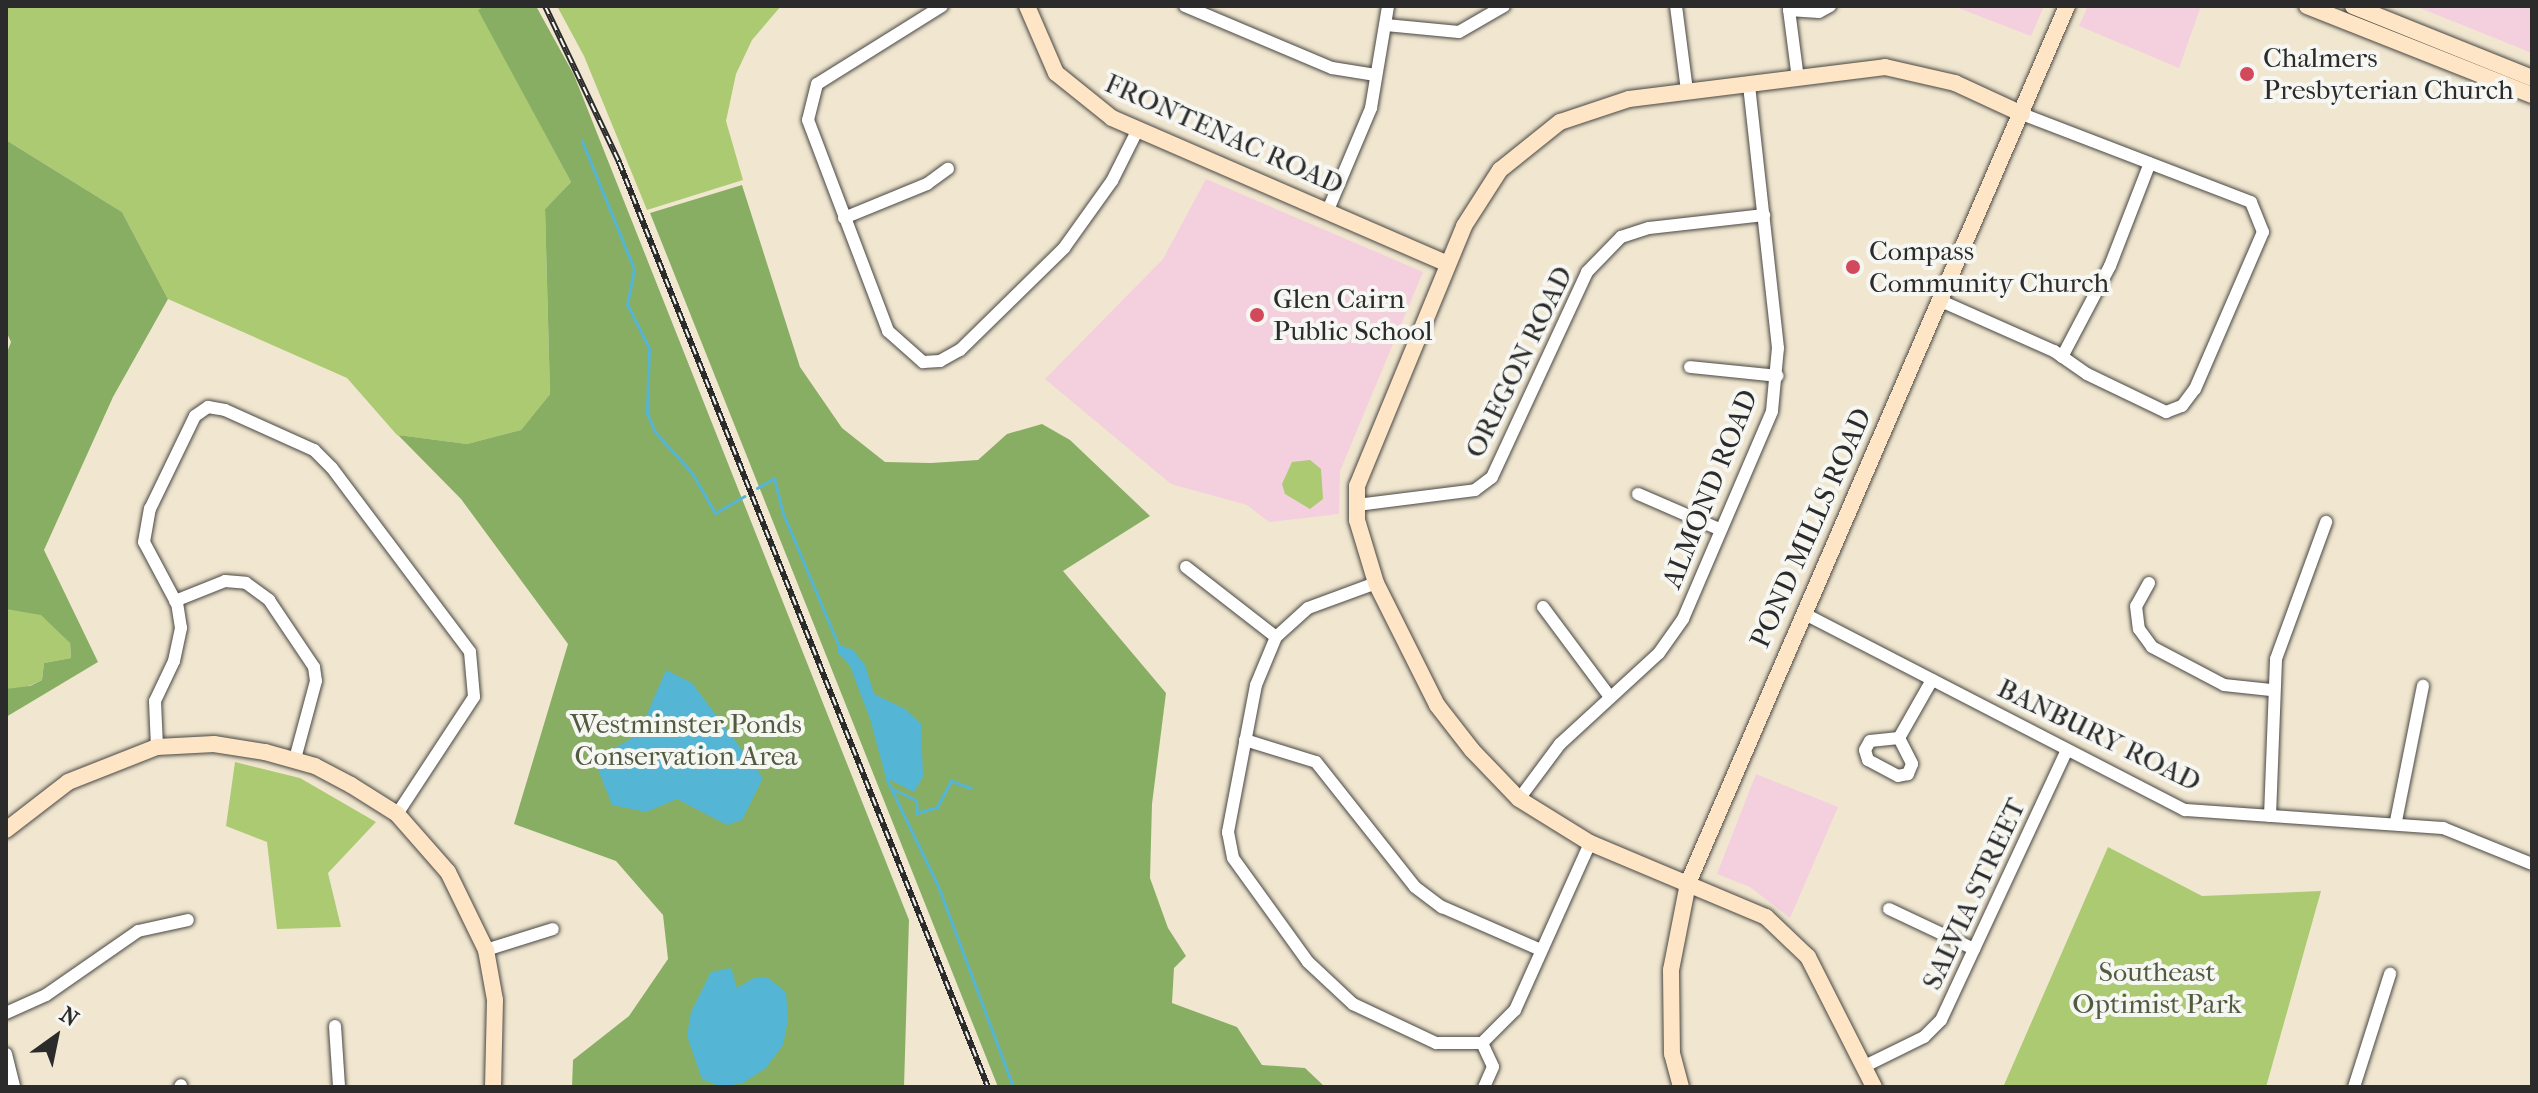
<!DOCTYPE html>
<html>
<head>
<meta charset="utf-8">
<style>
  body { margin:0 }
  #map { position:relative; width:2538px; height:1093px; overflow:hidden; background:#f1e7d0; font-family:"IM FELL French Canon",serif }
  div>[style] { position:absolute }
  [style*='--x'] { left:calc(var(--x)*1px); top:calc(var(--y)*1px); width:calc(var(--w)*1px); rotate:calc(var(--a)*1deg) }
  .built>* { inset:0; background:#f4cfde }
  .green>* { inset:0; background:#abca72 }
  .forest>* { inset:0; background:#88ae64 }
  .water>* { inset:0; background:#55b5d4 }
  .stream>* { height:3px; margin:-1.5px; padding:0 1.5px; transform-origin:1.5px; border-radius:1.5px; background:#55b5d4 }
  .roads { filter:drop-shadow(0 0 2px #494744) drop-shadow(0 0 2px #494744) }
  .street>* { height:12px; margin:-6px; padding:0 6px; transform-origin:6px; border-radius:6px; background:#fff }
  .secondary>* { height:16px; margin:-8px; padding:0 8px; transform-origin:8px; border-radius:8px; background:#fde5c5 }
  .rail>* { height:6px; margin-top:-3px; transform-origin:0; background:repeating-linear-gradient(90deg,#f6f6f2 0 9px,#2b2b2b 0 18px); box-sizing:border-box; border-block:2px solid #2b2b2b }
  .dots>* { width:22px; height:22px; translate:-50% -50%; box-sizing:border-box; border:4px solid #f6f6f2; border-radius:50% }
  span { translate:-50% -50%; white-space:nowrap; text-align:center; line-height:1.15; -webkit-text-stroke:8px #f6f6f2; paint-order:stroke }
  .poi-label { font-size:28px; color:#2b2b2b }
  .left { translate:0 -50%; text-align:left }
  .street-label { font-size:28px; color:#2b2b2b }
  .park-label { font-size:28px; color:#515b40 }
  .frame { position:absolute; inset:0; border:8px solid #2b2b2b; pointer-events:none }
  .north { position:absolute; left:16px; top:997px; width:80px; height:80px; -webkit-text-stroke:6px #f6f6f2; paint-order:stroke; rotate:33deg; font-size:22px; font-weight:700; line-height:32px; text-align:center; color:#2b2b2b }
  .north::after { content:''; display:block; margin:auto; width:28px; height:36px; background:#2b2b2b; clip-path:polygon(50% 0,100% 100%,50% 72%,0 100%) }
</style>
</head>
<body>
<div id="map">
  <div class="built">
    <div style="clip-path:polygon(1953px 6px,2044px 6px,2031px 36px)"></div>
    <div style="clip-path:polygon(2088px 6px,2201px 6px,2179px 68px,2079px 26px)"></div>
    <div style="clip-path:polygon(2415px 6px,2532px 6px,2532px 53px)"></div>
    <div style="clip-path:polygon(1206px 179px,1423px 272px,1340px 471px,1339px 514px,1269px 522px,1247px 505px,1171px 484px,1045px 379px,1163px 259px)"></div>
    <div style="clip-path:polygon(1756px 774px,1838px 807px,1790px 918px,1750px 887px,1717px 874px)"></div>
  </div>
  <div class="green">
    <div style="clip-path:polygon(6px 6px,485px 6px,479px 10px,571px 182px,545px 209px,550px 394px,521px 430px,467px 444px,397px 435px,347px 378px,168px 299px,122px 212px,6px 140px)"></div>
    <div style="clip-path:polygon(557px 6px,781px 6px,752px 40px,736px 74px,726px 121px,743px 180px,647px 210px,584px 56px)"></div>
    <div style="clip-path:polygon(1310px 460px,1321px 469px,1323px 499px,1310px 509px,1285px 494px,1282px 484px,1292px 462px)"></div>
    <div style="clip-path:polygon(16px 608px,41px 614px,57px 627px,70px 643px,71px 658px,44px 663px,42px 680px,18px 691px,6px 689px,6px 609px)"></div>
    <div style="clip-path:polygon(235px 762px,300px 778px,376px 822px,328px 873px,341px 927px,277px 929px,267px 842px,226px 826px)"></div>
    <div style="clip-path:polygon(2108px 847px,2202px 896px,2321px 891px,2266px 1087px,2004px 1085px)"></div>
  </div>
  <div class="forest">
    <div style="clip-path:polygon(485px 6px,536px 6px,574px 75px,909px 920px,904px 1087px,572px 1087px,573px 1060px,629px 1016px,668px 959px,663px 915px,616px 861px,514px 824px,568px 644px,461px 499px,398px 435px,467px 444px,521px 430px,550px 394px,545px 209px,571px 182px,478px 10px)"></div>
    <div style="clip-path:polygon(6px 140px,122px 212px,168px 299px,113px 397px,44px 550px,98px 662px,6px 717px,6px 689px,30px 686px,42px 680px,44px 663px,71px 658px,70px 643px,41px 615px,6px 609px,6px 355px,11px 342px,6px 331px)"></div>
    <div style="clip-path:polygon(742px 185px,800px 367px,842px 428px,885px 462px,931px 463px,978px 460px,1007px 434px,1042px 424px,1070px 440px,1150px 516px,1063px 571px,1166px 693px,1152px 804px,1150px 878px,1168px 928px,1186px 956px,1174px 968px,1172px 1003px,1237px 1027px,1262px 1065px,1305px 1068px,1325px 1087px,998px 1087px,650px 213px)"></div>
  </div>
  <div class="water">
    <div style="clip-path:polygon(838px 644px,853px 650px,865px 665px,874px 694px,905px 709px,921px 724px,923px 777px,914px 792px,886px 778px,870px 719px,850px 666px,838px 653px)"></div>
    <div style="clip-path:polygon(666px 670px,692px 683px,763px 778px,742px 820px,727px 825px,677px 799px,646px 812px,612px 805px,594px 759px,638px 735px)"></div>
    <div style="clip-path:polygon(731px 968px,737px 988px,754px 978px,768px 978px,786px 992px,788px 1020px,783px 1045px,766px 1068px,743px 1083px,721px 1087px,702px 1079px,687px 1036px,691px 1012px,711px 972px)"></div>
  </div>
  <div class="stream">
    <div style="--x:582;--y:141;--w:138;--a:67.9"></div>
    <div style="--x:634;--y:269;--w:36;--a:101"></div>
    <div style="--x:627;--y:304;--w:49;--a:63.4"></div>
    <div style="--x:649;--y:348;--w:65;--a:91.8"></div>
    <div style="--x:647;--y:413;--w:21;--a:67"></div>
    <div style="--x:655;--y:432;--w:55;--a:47.9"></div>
    <div style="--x:692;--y:473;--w:46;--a:60.1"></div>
    <div style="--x:715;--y:513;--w:34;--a:-30"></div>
    <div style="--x:757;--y:488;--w:20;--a:-30"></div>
    <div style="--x:774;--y:478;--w:34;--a:76"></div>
    <div style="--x:782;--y:511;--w:144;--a:67.2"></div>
    <div style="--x:886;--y:778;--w:120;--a:64.3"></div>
    <div style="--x:938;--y:886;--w:215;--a:69.5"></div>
    <div style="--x:891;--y:788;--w:28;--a:26"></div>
    <div style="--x:916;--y:800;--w:13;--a:86"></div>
    <div style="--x:917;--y:813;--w:21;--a:-17"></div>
    <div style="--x:937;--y:807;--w:30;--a:-62"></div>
    <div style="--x:951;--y:781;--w:21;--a:19"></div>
  </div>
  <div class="roads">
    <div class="street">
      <div style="--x:942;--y:6;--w:147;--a:148"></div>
      <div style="--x:817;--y:84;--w:37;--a:104"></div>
      <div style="--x:808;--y:120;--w:226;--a:69.2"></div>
      <div style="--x:888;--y:331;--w:47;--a:41.5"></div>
      <div style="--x:923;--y:362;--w:17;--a:-3"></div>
      <div style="--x:940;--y:361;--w:23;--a:-29"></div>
      <div style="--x:960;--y:350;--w:146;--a:-44.4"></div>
      <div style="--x:1064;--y:248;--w:82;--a:-54.4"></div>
      <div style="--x:1112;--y:181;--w:58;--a:-63.4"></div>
      <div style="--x:1185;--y:6;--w:160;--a:22.9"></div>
      <div style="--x:1332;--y:68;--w:44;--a:9.2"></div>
      <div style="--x:1676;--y:6;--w:86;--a:82.6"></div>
      <div style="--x:1386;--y:25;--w:73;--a:5.5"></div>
      <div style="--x:1459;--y:32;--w:52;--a:-30"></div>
      <div style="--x:1798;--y:79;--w:70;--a:-97.4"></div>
      <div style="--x:1789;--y:10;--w:30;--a:4"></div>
      <div style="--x:1819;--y:12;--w:13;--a:-29"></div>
      <div style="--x:1328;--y:210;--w:111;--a:-67.1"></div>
      <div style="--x:1371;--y:108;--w:103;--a:-80.5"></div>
      <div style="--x:844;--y:218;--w:90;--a:-22.3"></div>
      <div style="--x:927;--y:184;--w:26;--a:-36"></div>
      <div style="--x:1941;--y:301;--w:124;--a:23.9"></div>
      <div style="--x:2054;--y:351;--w:40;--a:34.9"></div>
      <div style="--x:2087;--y:374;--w:88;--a:25.7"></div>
      <div style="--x:2166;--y:412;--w:17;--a:-21"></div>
      <div style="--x:2182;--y:406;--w:21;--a:-53"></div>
      <div style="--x:2195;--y:389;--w:171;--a:-66.6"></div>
      <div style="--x:2263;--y:232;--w:32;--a:-112"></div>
      <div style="--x:2251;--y:202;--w:245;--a:-159"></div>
      <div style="--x:2062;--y:357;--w:103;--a:-62.2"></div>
      <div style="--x:2110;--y:266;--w:110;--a:-68.8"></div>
      <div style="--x:1690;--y:367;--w:88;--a:5.8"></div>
      <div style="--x:1638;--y:494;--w:90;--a:23.4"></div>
      <div style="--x:1357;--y:505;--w:119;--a:-7.2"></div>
      <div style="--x:1475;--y:490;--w:21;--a:-37"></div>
      <div style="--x:1492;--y:477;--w:226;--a:-65.1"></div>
      <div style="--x:1587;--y:272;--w:49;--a:-45.8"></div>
      <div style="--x:1621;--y:237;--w:29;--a:-18"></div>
      <div style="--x:1649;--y:228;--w:116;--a:-6.4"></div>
      <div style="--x:1186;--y:567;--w:114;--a:37.9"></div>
      <div style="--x:1376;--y:583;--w:72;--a:159.8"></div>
      <div style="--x:1308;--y:608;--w:43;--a:137.8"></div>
      <div style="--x:1276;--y:637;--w:52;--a:112.6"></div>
      <div style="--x:1256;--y:685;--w:150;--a:100.8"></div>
      <div style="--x:1228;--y:832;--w:26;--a:79"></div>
      <div style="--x:1233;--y:858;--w:128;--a:54.2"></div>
      <div style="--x:1308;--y:962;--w:62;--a:43"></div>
      <div style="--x:1353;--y:1004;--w:92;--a:25.2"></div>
      <div style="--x:1436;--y:1043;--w:46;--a:0"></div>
      <div style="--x:1482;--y:1043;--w:47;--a:-45"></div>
      <div style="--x:1515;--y:1010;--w:183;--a:-65.8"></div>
      <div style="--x:2149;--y:583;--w:26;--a:119"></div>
      <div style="--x:2136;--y:606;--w:23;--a:83"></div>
      <div style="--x:2139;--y:629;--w:22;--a:54"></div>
      <div style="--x:2152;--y:647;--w:81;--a:27.8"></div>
      <div style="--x:2224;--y:685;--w:47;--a:6.1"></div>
      <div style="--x:175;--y:601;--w:54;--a:-21.8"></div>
      <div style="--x:225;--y:581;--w:21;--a:5"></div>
      <div style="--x:246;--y:583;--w:29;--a:36"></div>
      <div style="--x:269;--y:600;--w:81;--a:56.1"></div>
      <div style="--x:314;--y:667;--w:14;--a:82"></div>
      <div style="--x:316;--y:681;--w:81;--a:105.1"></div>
      <div style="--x:1543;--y:607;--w:112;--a:53.3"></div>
      <div style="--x:1803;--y:613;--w:430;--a:27.3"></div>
      <div style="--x:2185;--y:810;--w:259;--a:4"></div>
      <div style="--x:2443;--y:828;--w:96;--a:22"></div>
      <div style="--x:1899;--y:738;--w:29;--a:63"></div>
      <div style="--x:1912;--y:764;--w:11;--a:112"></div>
      <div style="--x:1908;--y:774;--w:10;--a:169"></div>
      <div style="--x:1898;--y:776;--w:34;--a:-152"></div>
      <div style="--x:1868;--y:760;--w:10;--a:-107"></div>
      <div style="--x:1865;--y:750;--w:10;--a:-61"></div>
      <div style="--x:1870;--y:741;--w:29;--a:-6"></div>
      <div style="--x:1899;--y:738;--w:67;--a:-60.4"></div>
      <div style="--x:1245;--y:740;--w:74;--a:17.2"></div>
      <div style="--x:1316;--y:762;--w:159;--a:51.6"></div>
      <div style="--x:1415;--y:887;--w:34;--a:37"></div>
      <div style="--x:1442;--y:907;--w:108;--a:23.5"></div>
      <div style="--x:157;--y:747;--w:46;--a:-92.5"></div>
      <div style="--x:155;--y:701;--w:44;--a:-64.6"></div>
      <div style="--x:174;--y:661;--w:34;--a:-78"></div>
      <div style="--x:181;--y:628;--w:24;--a:-99"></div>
      <div style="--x:177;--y:604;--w:70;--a:-118"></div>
      <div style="--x:144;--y:542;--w:34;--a:-80"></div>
      <div style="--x:150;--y:509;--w:103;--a:-64.2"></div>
      <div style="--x:195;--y:416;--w:16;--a:-35"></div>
      <div style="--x:208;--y:407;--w:17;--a:10"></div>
      <div style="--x:225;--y:410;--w:98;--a:24.2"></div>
      <div style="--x:314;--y:450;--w:25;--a:45"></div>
      <div style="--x:332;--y:468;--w:230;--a:53.1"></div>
      <div style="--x:470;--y:652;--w:45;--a:84.9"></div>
      <div style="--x:474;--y:697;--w:140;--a:123.3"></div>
      <div style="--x:1519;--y:799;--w:69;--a:-53.3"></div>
      <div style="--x:1560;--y:744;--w:134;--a:-42.6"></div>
      <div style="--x:1659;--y:653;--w:42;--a:-54.8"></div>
      <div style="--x:1683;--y:619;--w:226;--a:-66.8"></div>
      <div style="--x:1772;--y:411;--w:63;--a:-84.6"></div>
      <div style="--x:1778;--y:348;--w:265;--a:-96.3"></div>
      <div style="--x:2270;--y:816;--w:157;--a:-87.8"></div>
      <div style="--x:2276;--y:659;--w:146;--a:-69.9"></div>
      <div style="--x:2396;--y:821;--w:138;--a:-78.7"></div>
      <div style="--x:1889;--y:909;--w:94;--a:25.2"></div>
      <div style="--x:486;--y:950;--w:70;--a:-17.4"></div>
      <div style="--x:6;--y:1013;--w:44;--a:-24.2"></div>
      <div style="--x:46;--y:995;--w:112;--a:-34.8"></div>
      <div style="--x:138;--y:931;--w:51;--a:-12.4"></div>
      <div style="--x:335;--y:1026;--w:61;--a:86.2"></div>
      <div style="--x:1482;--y:1043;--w:26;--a:65"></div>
      <div style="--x:1493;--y:1067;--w:22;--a:114"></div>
      <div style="--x:6;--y:1054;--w:34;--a:76"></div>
      <div style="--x:1865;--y:1066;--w:66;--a:-26.2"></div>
      <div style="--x:1924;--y:1037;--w:24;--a:-45"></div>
      <div style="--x:1941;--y:1020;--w:298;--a:-65"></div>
      <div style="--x:180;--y:1087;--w:2;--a:-63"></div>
      <div style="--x:2354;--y:1087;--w:119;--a:-72.3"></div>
    </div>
    <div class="secondary">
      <div style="--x:1027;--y:6;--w:73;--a:66.6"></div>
      <div style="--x:1056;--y:73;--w:72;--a:38.8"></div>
      <div style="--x:1112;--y:118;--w:363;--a:23.5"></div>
      <div style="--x:2307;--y:6;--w:242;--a:21.6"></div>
      <div style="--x:2353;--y:6;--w:193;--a:21.9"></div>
      <div style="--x:6;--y:830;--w:78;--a:-37.7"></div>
      <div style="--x:68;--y:782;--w:96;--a:-21.5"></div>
      <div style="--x:157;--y:747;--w:57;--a:-3"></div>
      <div style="--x:214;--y:744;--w:52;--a:8.9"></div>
      <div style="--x:265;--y:752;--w:52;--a:15.6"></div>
      <div style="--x:315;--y:766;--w:41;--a:27.8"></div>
      <div style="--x:351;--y:785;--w:54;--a:32.2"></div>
      <div style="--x:397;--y:814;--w:77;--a:48.7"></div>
      <div style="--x:448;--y:872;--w:87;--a:64"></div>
      <div style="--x:486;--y:950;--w:51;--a:79.8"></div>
      <div style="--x:495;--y:1000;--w:87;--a:91.3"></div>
      <div style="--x:1681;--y:1087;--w:34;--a:-105"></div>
      <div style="--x:1672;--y:1054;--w:84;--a:-90.7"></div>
      <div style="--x:1671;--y:970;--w:89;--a:-78.9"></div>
      <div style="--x:1688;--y:883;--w:955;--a:-66.63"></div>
      <div style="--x:1874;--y:1087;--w:146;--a:-116.9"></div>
      <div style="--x:1808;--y:957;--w:58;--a:-136.4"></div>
      <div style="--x:1766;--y:917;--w:191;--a:-157.2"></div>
      <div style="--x:1590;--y:843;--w:84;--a:-148.2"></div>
      <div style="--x:1519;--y:799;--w:68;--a:-133.8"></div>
      <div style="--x:1472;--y:750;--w:57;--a:-127.9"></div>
      <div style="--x:1437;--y:705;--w:136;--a:-116.6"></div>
      <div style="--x:1376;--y:583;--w:66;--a:-106.8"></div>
      <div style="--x:1357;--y:520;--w:34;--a:-90"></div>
      <div style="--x:1357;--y:486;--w:281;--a:-67.6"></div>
      <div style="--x:1464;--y:226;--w:67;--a:-57.3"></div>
      <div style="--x:1500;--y:170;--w:77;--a:-38.7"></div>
      <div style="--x:1560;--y:122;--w:73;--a:-18.4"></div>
      <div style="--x:1629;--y:99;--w:258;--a:-7.1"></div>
      <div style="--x:1885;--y:67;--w:72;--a:12.9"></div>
      <div style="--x:1955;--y:83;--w:74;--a:24.8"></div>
    </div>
  </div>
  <div class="rail">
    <div style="--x:545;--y:6;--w:173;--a:64.6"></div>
    <div style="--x:619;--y:162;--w:996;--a:68.25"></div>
  </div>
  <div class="dots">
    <div style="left:2247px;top:74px;background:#d1495b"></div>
    <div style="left:1853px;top:267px;background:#d1495b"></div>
    <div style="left:1257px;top:315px;background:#d1495b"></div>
  </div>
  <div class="poi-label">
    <span class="left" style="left:2263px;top:74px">Chalmers<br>Presbyterian Church</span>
    <span class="left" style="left:1869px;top:267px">Compass<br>Community Church</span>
    <span class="left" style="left:1273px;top:315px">Glen Cairn<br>Public School</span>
  </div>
  <div class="street-label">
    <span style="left:1224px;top:134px;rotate:24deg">FRONTENAC ROAD</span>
    <span style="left:1519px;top:362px;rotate:-64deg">OREGON ROAD</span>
    <span style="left:1710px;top:489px;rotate:-68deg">ALMOND ROAD</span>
    <span style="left:1811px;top:528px;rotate:-66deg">POND MILLS ROAD</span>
    <span style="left:2099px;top:735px;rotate:26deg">BANBURY ROAD</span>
    <span style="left:1974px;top:894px;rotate:-65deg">SALVIA STREET</span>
  </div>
  <div class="park-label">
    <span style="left:686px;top:740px">Westminster Ponds<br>Conservation Area</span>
    <span style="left:2157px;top:988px">Southeast<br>Optimist Park</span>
  </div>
  <div class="frame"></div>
  <div class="north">N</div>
</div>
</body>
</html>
